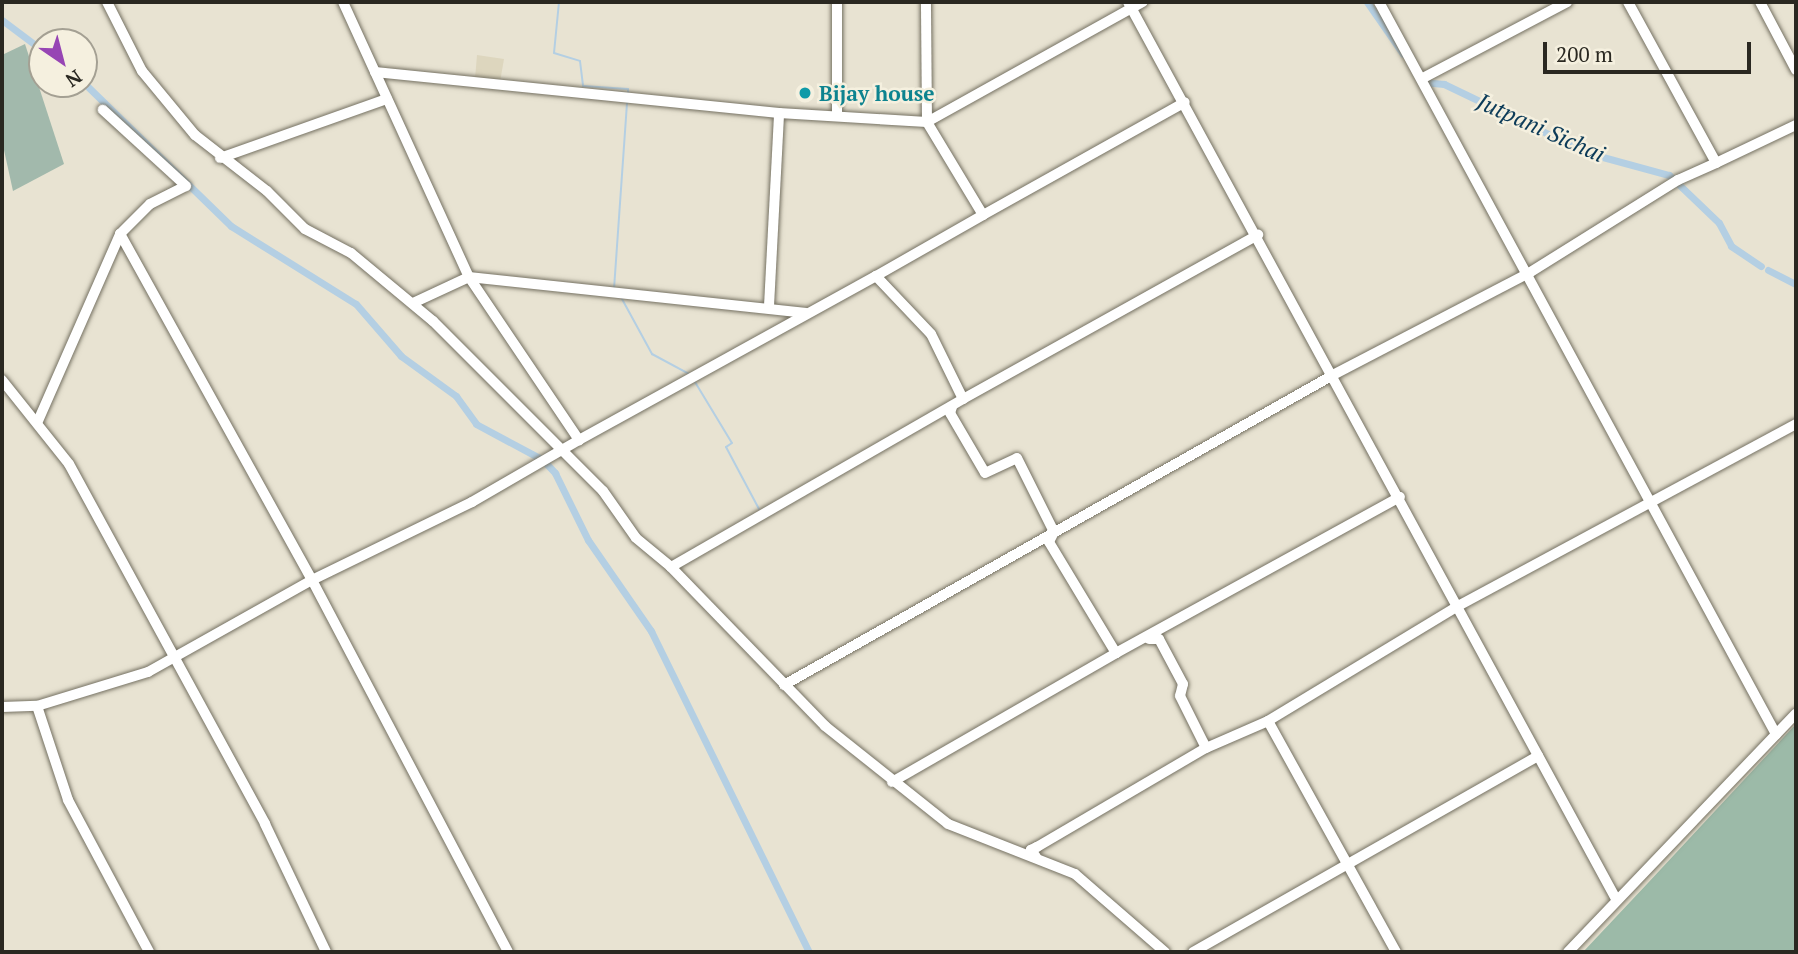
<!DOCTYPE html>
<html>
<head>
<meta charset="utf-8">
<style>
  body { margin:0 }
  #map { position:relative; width:1798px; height:954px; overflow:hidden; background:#e8e3d2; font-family:"PT Serif",serif }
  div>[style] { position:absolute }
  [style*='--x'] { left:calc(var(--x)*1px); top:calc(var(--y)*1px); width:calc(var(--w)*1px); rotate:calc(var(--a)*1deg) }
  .built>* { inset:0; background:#ddd6be }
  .green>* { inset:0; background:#a2b9ac }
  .forest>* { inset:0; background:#9cbaa8 }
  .stream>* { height:2px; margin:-1px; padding:0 1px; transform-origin:1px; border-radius:1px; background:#b4cfe3 }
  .canal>* { height:7px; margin:-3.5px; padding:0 3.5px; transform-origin:3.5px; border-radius:3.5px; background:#b4cfe3 }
  .roads { filter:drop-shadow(0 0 2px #757162) drop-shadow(0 0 2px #757162) }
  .minor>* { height:10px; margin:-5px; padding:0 5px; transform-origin:5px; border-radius:5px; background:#fff }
  .dots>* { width:19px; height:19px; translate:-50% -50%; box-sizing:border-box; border:4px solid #f5f0df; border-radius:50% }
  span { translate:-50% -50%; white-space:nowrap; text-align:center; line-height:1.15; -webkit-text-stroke:5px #f5f0df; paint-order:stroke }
  .culture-label { font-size:21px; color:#0d838f; font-weight:700 }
  .left { translate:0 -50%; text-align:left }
  .water-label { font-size:23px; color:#0c3b58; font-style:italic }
  .frame { position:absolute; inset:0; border:4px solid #2a2821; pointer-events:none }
  .north { position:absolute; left:28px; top:28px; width:70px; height:70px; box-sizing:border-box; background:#f5f0df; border:2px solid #a4a093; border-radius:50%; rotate:145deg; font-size:19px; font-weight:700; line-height:28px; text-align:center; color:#2a2821 }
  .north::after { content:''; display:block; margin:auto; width:24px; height:32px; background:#9745b4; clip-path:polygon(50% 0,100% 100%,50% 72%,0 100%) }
  .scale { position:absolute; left:1543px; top:42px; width:208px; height:32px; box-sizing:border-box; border:4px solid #2a2821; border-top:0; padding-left:9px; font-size:21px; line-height:24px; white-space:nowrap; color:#2a2821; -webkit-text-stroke:5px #f5f0df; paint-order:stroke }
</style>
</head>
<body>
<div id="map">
  <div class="built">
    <div style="clip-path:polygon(477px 55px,504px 59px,500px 82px,475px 79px)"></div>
  </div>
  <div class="green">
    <div style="clip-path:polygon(25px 44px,64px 164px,13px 191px,2px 141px,2px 55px)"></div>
  </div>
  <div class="forest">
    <div style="clip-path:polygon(1796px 724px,1796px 952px,1583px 952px,1647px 884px)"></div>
  </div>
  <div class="stream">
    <div style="--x:559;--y:2;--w:51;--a:95.6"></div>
    <div style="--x:554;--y:53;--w:27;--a:17"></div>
    <div style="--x:580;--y:61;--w:25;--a:83"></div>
    <div style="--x:583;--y:86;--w:45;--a:3.8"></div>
    <div style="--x:628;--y:89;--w:4;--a:90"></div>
    <div style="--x:614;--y:289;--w:187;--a:-86"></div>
    <div style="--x:622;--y:299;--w:63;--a:61.4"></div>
    <div style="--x:652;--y:354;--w:42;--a:28.4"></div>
    <div style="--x:695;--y:382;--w:71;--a:58.8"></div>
    <div style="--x:732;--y:443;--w:7;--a:146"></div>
    <div style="--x:726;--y:447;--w:70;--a:62"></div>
  </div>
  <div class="canal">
    <div style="--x:1367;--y:2;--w:63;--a:55.3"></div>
    <div style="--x:2;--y:20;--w:50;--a:36.9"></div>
    <div style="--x:1422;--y:82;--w:22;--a:5"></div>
    <div style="--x:1444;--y:84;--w:160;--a:25.6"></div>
    <div style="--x:1588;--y:153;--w:84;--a:15.2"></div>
    <div style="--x:1669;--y:175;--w:69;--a:43.8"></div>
    <div style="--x:1719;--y:223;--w:26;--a:62"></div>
    <div style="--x:1731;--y:246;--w:36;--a:34"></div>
    <div style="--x:84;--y:83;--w:205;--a:44.2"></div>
    <div style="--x:231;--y:226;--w:147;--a:32"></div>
    <div style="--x:356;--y:304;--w:69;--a:49.1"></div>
    <div style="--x:401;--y:356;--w:68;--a:36"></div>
    <div style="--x:456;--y:396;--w:34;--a:54"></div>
    <div style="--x:476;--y:424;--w:76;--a:28.2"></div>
    <div style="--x:543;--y:460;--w:18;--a:47"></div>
    <div style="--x:555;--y:473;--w:75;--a:63.8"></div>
    <div style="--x:588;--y:540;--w:111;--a:55.3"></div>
    <div style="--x:651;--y:631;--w:358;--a:63.8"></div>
    <div style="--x:1768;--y:270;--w:31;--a:27"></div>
  </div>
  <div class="roads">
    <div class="minor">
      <div style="--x:107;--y:2;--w:77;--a:63.1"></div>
      <div style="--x:142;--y:71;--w:83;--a:50.4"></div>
      <div style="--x:195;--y:135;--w:91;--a:37.9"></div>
      <div style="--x:267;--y:191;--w:54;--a:45"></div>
      <div style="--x:305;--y:229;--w:52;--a:27.6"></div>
      <div style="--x:351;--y:253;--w:107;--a:39.7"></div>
      <div style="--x:433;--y:321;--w:240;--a:45"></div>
      <div style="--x:603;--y:491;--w:57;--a:54.9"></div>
      <div style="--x:636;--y:538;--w:45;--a:39.6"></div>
      <div style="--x:671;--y:567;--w:221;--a:45.9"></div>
      <div style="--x:825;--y:726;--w:157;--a:38.5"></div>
      <div style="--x:948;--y:824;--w:136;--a:21.5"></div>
      <div style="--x:1075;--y:874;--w:119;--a:40.9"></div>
      <div style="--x:343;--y:2;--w:302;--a:65.4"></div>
      <div style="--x:469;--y:277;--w:197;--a:56"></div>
      <div style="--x:579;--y:440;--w:124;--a:149.9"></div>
      <div style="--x:472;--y:502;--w:178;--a:154"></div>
      <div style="--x:312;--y:580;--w:420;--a:62.2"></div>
      <div style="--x:837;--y:2;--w:113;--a:90"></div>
      <div style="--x:1128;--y:2;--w:1019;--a:61.45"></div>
      <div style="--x:1379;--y:2;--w:833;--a:61.53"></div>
      <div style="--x:1628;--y:2;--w:183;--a:61.3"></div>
      <div style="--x:1716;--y:163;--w:89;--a:-25.4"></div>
      <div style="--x:1760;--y:2;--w:77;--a:62.1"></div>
      <div style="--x:375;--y:72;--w:406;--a:5.8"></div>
      <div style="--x:779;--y:113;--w:148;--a:3.5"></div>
      <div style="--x:927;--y:122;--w:247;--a:-29.1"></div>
      <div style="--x:1423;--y:78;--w:163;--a:-27.8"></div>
      <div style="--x:220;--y:158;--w:177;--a:-19.5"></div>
      <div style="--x:983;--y:215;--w:231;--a:-29.2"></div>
      <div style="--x:413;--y:303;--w:62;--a:-24.9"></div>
      <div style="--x:469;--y:277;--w:339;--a:6.1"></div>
      <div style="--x:769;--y:306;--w:193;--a:-87"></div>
      <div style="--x:2;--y:380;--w:107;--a:51.4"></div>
      <div style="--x:69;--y:464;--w:410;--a:61.4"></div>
      <div style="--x:265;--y:824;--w:142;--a:64.5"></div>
      <div style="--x:963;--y:399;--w:338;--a:-29.1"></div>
      <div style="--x:952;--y:407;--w:6;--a:108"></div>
      <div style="--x:950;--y:413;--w:69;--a:59.7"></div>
      <div style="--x:985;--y:473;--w:35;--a:-25"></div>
      <div style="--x:1017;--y:458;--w:83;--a:63.4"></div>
      <div style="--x:1054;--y:532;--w:11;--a:117"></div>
      <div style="--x:1049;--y:542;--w:130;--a:58.9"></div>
      <div style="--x:1116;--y:653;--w:324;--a:-28.8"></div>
      <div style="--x:38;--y:421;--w:204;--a:-66.3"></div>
      <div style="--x:579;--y:440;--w:339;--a:-28.9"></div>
      <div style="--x:671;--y:567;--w:337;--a:-29.9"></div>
      <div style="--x:963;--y:399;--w:72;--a:-116.2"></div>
      <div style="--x:931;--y:334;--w:80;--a:-133.5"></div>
      <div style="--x:876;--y:276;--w:123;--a:-29.7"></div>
      <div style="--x:983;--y:215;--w:109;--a:-121.1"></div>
      <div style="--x:927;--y:122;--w:120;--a:-90.5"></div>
      <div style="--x:1149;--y:639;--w:10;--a:0"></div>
      <div style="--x:1159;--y:639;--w:51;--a:61.9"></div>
      <div style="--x:1183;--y:684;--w:12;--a:104"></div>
      <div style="--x:1180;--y:696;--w:58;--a:63.4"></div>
      <div style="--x:784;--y:685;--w:630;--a:-29.45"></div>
      <div style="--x:1333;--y:375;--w:221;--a:-27.5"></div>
      <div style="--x:1529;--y:273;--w:176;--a:-32"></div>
      <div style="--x:1678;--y:180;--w:42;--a:-24.1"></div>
      <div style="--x:37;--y:706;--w:99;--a:71.7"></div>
      <div style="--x:68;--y:800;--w:172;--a:61.9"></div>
      <div style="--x:2;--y:707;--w:35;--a:-2"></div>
      <div style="--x:37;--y:706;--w:116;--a:-17"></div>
      <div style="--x:148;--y:672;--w:188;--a:-29.3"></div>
      <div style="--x:312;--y:580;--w:396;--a:-119"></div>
      <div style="--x:120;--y:234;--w:42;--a:-45"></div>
      <div style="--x:150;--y:204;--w:40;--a:-26.6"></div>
      <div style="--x:186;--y:186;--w:113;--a:-137.5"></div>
      <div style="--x:1268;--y:721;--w:264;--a:61"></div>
      <div style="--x:892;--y:782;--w:258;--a:-29.9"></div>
      <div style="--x:1036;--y:857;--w:9;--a:-126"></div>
      <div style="--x:1031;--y:850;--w:7;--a:-27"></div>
      <div style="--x:1037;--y:847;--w:196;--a:-30.4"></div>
      <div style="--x:1206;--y:748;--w:68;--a:-23.5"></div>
      <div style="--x:1268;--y:721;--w:222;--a:-31.2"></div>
      <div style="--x:1458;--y:606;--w:384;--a:-28.3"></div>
      <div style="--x:1193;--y:952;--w:397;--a:-29.6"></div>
      <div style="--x:1568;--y:952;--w:330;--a:-46.3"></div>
    </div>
  </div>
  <div class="dots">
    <div style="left:805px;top:93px;background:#0f9aa8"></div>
  </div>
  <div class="culture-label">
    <span class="left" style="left:819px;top:93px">Bijay house</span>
  </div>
  <div class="water-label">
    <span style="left:1541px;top:128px;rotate:24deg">Jutpani Sichai</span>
  </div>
  <div class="frame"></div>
  <div class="north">N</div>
  <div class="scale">200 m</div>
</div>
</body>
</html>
